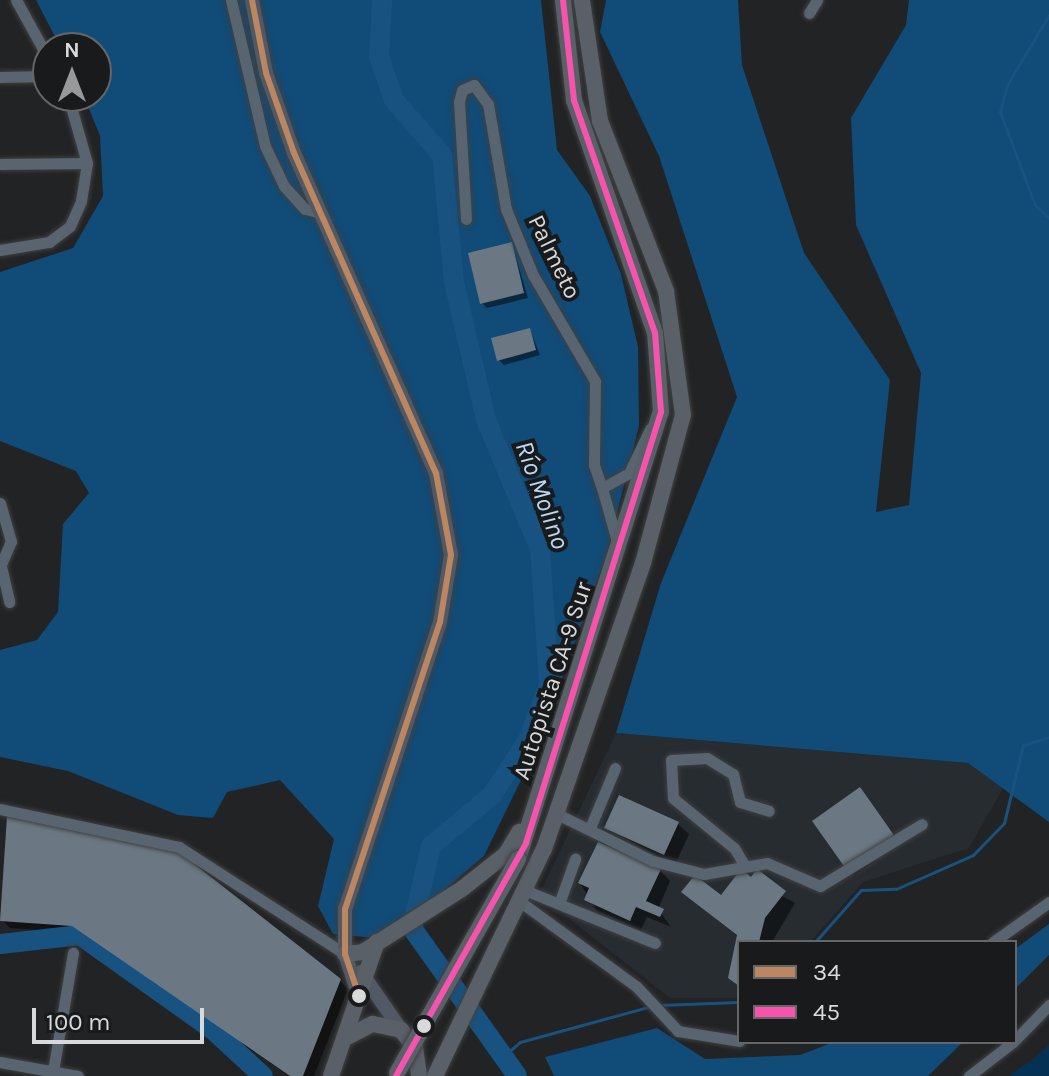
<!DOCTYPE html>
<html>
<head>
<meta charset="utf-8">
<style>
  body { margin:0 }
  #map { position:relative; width:1049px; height:1076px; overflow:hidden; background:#222324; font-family:Karla,sans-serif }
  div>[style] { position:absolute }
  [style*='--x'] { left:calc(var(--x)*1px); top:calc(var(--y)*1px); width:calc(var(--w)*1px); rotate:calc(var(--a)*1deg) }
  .built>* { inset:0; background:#272c31 }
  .green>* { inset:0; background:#053254 }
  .forest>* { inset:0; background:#114b77 }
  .shadow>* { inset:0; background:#0007 }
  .stream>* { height:3px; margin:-1.5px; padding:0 1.5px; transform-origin:1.5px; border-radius:1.5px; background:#185281 }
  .river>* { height:20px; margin:-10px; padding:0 10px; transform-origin:10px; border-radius:10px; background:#185281 }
  .building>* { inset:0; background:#6b7883 }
  .roads { filter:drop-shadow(0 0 2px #3f4041) drop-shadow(0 0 2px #3f4041) }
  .minor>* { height:11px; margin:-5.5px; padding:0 5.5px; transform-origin:5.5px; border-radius:5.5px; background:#58646f }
  .major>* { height:14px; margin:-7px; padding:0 7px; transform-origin:7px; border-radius:7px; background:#515a64 }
  .highway>* { height:16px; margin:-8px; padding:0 8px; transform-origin:8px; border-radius:8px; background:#596068 }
  .bridges { filter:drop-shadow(0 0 2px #3f4041) drop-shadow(0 0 2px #3f4041) }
  .highway-bridge>* { height:16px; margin:-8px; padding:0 8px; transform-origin:8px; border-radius:8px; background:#596068 }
  .bus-1>* { height:6px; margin:-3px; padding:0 3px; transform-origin:3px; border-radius:3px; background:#bb8660 }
  .bus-2>* { height:6px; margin:-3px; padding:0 3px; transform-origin:3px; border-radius:3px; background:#f653ac }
  .dots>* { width:22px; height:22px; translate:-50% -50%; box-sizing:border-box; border:4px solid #181a1c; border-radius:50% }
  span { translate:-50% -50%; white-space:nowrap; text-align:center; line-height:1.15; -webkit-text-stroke:8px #181a1c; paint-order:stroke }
  .street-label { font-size:24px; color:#d8d9db }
  .water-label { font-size:26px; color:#b9d8f6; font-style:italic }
  .legend { position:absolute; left:737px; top:940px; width:280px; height:104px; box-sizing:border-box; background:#181a1c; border:2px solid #656668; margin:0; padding:10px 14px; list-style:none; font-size:24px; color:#d8d9db }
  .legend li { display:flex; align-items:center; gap:16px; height:40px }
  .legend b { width:40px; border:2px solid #656668 }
  .north { position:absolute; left:32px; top:32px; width:80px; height:80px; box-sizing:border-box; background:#181a1c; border:2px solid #656668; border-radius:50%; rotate:0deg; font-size:22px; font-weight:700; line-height:32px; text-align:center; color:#d8d9db }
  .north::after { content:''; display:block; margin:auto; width:28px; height:36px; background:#98999b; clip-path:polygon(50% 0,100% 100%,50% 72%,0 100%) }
  .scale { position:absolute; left:32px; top:1008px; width:172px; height:36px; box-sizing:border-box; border:4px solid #d8d9db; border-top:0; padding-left:10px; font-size:24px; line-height:28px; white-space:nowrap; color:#d8d9db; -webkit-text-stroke:6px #181a1c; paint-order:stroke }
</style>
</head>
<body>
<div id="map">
  <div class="built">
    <div style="clip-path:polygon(616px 733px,968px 763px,1003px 788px,969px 848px,863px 882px,810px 942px,739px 942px,739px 998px,670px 998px,539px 895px)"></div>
  </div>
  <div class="green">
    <div style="clip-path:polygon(1049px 1045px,1049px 1076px,1009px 1076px,1037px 1056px)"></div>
  </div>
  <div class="forest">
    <div style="clip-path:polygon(36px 0,541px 0,557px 150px,590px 196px,621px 274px,638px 347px,639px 426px,606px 556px,537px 747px,484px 856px,387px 939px,333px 934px,318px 906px,334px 839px,280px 780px,227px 792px,213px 818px,178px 815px,68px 771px,0 757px,0 650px,37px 640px,58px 612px,63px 524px,89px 493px,76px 471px,0 441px,0 272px,73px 248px,103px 196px,100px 136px,84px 96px,96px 96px,96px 48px,61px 48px)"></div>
    <div style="clip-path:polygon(606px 0,738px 0,742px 65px,804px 253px,890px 380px,876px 512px,909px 505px,921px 373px,856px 225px,851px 118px,906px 25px,909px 0,1049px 0,1049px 822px,968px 763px,616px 733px,661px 583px,737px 397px,659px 156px,600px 32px)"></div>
    <div style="clip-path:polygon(1049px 924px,1049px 955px,1015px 989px,1015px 949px)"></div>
    <div style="clip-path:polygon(657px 1028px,705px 1059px,800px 1055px,834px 1042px,963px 1042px,928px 1076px,554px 1076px,545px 1057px)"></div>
  </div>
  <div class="shadow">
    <div style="clip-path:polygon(512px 244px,528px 298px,487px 308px,482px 303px)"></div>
    <div style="clip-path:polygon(530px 330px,540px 355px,504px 365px,499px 360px)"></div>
    <div style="clip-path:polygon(860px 789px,901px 843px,855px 875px,848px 867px)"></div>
    <div style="clip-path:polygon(8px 818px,340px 981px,348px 989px,314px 1076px,289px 1076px,82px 933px,10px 928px,2px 920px)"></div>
    <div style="clip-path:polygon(678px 824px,689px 834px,675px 865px,606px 828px)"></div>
    <div style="clip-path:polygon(660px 870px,670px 881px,658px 909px,671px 927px,647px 917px,641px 930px,597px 911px,580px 883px)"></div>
    <div style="clip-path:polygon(751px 879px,795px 903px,772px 942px,739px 942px,739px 986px,730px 977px,739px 937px,683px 892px,721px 898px)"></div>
  </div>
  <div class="stream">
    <div style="--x:1049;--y:15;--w:82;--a:121"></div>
    <div style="--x:1007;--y:85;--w:28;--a:105"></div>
    <div style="--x:1000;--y:112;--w:99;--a:69.4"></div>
    <div style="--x:1035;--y:205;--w:19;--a:43"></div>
    <div style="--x:815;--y:942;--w:69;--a:-48.5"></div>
    <div style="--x:861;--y:890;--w:35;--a:-2"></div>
    <div style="--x:896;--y:889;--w:84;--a:-23.8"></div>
    <div style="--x:973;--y:855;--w:45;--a:-45.9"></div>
    <div style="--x:1004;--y:823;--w:80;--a:-76.3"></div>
    <div style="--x:1023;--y:745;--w:27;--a:-17"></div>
    <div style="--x:659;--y:1005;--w:80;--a:-2.1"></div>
    <div style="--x:505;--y:1055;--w:20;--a:-41"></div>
    <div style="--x:520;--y:1042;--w:137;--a:-15.3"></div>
  </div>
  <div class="river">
    <div style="--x:382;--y:0;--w:57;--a:93"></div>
    <div style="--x:379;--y:57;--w:46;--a:70.8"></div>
    <div style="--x:394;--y:100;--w:73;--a:48.9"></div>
    <div style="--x:442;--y:155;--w:128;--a:84.6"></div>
    <div style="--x:454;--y:282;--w:142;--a:76.9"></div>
    <div style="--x:486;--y:420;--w:140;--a:67.3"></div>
    <div style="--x:540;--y:549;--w:135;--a:86.2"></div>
    <div style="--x:549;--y:684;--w:60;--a:110.6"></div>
    <div style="--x:528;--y:740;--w:66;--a:123.2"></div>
    <div style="--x:492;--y:795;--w:80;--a:140.1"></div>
    <div style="--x:431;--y:846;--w:84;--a:103"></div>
    <div style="--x:412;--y:928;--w:181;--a:54.6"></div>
    <div style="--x:0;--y:944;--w:81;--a:-6.4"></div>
    <div style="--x:80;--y:935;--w:162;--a:35.5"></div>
    <div style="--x:212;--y:1029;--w:69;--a:42.7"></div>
  </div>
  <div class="building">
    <div style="clip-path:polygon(512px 242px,524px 293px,480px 304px,468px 253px)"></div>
    <div style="clip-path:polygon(530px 328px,536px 350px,497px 361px,491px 338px)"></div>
    <div style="clip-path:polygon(860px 787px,894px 835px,846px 869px,812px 821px)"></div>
    <div style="clip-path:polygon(619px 795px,679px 822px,664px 855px,604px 828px)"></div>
    <div style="clip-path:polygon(7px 816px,179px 852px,341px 979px,303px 1076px,290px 1076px,72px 926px,0 921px)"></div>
    <div style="clip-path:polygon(598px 842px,661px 869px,646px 901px,664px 909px,660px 917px,636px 907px,630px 921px,584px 900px,589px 888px,578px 883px)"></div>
    <div style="clip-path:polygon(741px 869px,751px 877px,757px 869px,786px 891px,765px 918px,759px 942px,739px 942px,739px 986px,728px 978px,737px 935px,681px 892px,695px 875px,721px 895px)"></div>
  </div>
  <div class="roads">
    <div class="minor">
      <div style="--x:16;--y:0;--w:66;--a:61.1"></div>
      <div style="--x:231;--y:0;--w:150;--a:76.9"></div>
      <div style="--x:265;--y:146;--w:44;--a:64.6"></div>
      <div style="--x:284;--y:186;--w:31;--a:48"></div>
      <div style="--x:305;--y:209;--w:13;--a:13"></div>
      <div style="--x:809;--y:13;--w:15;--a:-58"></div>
      <div style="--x:0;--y:77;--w:48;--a:-1.2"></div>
      <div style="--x:0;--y:164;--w:87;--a:-0.7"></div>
      <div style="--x:466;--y:219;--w:117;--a:-93.4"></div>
      <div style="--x:459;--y:102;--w:12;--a:-76"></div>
      <div style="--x:462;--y:90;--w:13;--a:-23"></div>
      <div style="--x:474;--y:85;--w:24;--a:54"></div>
      <div style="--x:488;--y:104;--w:107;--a:80.3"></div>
      <div style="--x:506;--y:209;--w:71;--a:67.8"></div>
      <div style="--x:533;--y:275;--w:123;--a:59.7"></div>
      <div style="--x:595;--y:381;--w:84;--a:90.7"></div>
      <div style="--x:594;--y:465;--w:24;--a:71"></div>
      <div style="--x:602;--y:488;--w:31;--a:-29"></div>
      <div style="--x:629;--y:473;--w:49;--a:-64.5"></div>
      <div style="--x:0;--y:250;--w:50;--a:-9.3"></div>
      <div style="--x:49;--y:242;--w:26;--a:-37"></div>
      <div style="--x:70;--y:226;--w:27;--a:-66"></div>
      <div style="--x:81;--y:201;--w:38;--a:-81"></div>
      <div style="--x:87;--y:163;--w:70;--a:-105.8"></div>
      <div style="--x:602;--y:488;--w:55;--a:74.2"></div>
      <div style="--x:0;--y:503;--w:40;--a:74"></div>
      <div style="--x:11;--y:541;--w:28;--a:113"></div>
      <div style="--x:1;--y:566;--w:37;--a:77"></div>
      <div style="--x:0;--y:809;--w:183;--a:12"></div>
      <div style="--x:179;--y:847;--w:197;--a:32.8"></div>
      <div style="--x:557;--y:814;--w:107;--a:26.1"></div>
      <div style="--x:653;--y:861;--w:53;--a:14.3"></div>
      <div style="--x:704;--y:874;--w:64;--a:-9.9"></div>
      <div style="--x:767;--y:863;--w:58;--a:23.5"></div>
      <div style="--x:820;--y:886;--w:119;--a:-31.3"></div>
      <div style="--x:590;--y:828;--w:65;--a:-67.4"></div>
      <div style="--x:745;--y:866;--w:21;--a:-121"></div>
      <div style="--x:734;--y:848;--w:79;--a:-140.7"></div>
      <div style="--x:673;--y:798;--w:38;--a:-93"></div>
      <div style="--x:671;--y:760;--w:36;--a:-3"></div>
      <div style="--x:707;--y:758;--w:31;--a:32"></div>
      <div style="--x:733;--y:774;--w:29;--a:76"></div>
      <div style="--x:740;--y:802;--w:30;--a:17"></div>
      <div style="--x:527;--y:891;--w:138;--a:22.1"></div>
      <div style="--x:560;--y:901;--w:45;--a:-70.3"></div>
      <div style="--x:522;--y:903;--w:141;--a:36.1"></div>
      <div style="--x:636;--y:986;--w:62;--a:47"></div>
      <div style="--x:678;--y:1031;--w:62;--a:9.3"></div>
      <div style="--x:993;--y:942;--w:69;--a:-35.5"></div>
      <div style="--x:1015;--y:1040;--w:49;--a:-45.8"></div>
      <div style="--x:0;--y:1062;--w:79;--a:10.2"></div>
      <div style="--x:53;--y:1071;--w:120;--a:-80.4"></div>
      <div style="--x:969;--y:1076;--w:56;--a:-37.7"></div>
    </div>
    <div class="major">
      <div style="--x:252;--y:0;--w:74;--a:79.1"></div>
      <div style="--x:266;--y:73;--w:85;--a:70.7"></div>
      <div style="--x:294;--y:153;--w:350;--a:66.1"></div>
      <div style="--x:436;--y:473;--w:83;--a:79.6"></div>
      <div style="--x:451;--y:555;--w:68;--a:99.3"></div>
      <div style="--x:440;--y:622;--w:302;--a:108.3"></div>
      <div style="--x:345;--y:909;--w:45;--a:90"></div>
      <div style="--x:345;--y:954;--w:44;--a:71.6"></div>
      <div style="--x:361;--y:972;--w:70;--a:55.4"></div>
    </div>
    <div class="highway">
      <div style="--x:518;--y:859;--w:469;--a:-72.3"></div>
      <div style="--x:661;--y:412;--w:79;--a:-94.3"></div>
      <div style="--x:655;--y:333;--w:247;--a:-109.2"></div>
      <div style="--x:574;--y:100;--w:101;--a:-96.3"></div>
      <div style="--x:345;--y:954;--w:18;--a:-6"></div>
      <div style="--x:363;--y:952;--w:119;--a:-32.6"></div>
      <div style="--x:463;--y:888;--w:55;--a:-38.3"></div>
      <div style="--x:506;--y:854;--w:26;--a:-59"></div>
      <div style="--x:349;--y:1036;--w:27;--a:-27"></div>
      <div style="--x:373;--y:1024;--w:29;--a:12"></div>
      <div style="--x:401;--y:1030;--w:22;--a:51"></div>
      <div style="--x:415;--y:1047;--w:29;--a:82"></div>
      <div style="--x:331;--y:1076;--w:142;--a:-71.1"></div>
      <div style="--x:435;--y:1076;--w:252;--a:-64.4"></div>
      <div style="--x:544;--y:849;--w:303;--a:-70.9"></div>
      <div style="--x:643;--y:563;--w:153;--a:-74.9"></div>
      <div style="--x:683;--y:415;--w:125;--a:-97.8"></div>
      <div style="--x:666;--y:291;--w:182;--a:-111.2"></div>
      <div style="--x:600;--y:121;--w:122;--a:-98.5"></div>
    </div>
  </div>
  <div class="bridges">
    <div class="highway-bridge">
      <div style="--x:397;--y:1073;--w:246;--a:-60.5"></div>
    </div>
  </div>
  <div class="bus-1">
    <div style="--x:252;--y:0;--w:74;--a:79.1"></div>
    <div style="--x:266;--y:73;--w:85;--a:70.7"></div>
    <div style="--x:294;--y:153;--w:350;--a:66.1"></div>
    <div style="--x:436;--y:473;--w:83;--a:79.6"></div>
    <div style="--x:451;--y:555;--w:68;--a:99.3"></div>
    <div style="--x:440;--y:622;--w:302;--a:108.3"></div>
    <div style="--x:345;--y:909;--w:45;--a:90"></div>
    <div style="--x:345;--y:954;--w:44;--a:71.6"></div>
  </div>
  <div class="bus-2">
    <div style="--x:396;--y:1076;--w:267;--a:-60.8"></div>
    <div style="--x:526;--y:843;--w:452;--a:-72.6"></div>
    <div style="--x:661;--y:412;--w:79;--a:-94.3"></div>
    <div style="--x:655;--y:333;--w:247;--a:-109.2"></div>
    <div style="--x:574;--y:100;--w:101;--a:-96.3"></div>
  </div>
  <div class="dots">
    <div style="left:359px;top:996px;background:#d8d9db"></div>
    <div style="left:424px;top:1026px;background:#d8d9db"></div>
  </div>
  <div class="street-label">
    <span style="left:554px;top:257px;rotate:64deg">Palmeto</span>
    <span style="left:553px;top:681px;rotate:-72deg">Autopista CA-9 Sur</span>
  </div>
  <div class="water-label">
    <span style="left:542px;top:495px;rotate:70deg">Río Molino</span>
  </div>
  <ul class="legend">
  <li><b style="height:10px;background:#bb8660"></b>34</li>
  <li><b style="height:10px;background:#f653ac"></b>45</li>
  </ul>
  <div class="north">N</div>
  <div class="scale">100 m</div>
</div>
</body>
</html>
